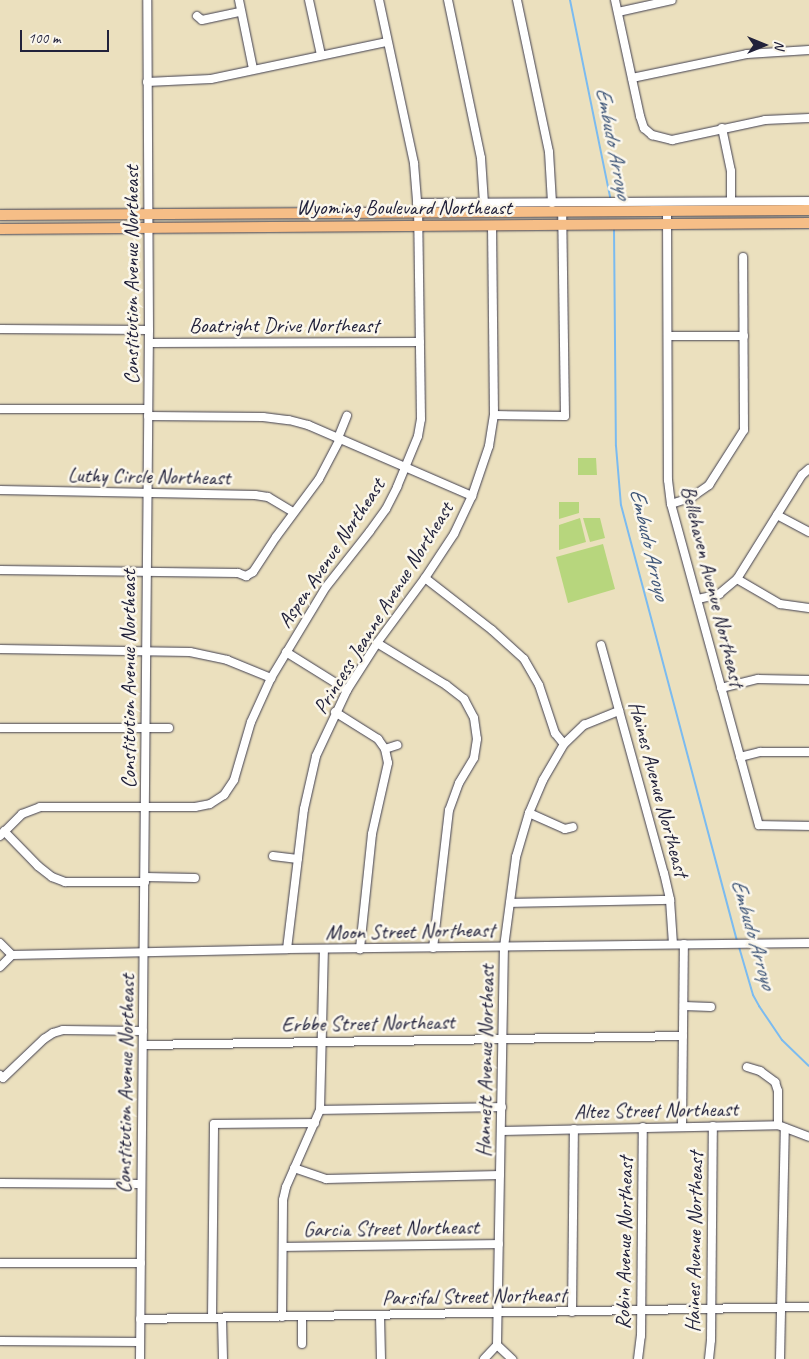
<!DOCTYPE html>
<html>
<head>
<meta charset="utf-8">
<style>
  body { margin:0 }
  #map { position:relative; width:809px; height:1359px; overflow:hidden; background:#ebe0be; font-family:Caveat,sans-serif }
  div>[style] { position:absolute }
  [style*='--x'] { left:calc(var(--x)*1px); top:calc(var(--y)*1px); width:calc(var(--w)*1px); rotate:calc(var(--a)*1deg) }
  .green>* { inset:0; background:#b7d67d }
  .stream>* { height:2px; margin:-1px; padding:0 1px; transform-origin:1px; border-radius:1px; background:#7bbbf0 }
  .roads { filter:drop-shadow(0 0 1px #403e4f) drop-shadow(0 0 1px #403e4f) }
  .minor>* { height:8px; margin:-4px; padding:0 4px; transform-origin:4px; border-radius:4px; background:#fff }
  .major>* { height:10px; margin:-5px; padding:0 5px; transform-origin:5px; border-radius:5px; background:#f6be87 }
  span { translate:-50% -50%; white-space:nowrap; text-align:center; line-height:1.15; -webkit-text-stroke:5px #fbf7ec; paint-order:stroke }
  .street-label { font-size:21px; color:#22223b }
  .water-label { font-size:22px; color:#41587a; font-style:italic }
  .north { position:absolute; left:739px; top:20px; width:50px; height:50px; -webkit-text-stroke:4px #fbf7ec; paint-order:stroke; rotate:90deg; font-size:14px; font-weight:700; line-height:20px; text-align:center; color:#22223b }
  .north::after { content:''; display:block; margin:auto; width:18px; height:22px; background:#22223b; clip-path:polygon(50% 0,100% 100%,50% 72%,0 100%) }
  .scale { position:absolute; left:20px; top:30px; width:89px; height:22px; box-sizing:border-box; border:2px solid #22223b; border-top:0; padding-left:6px; font-size:15px; line-height:18px; white-space:nowrap; color:#22223b; -webkit-text-stroke:4px #fbf7ec; paint-order:stroke }
</style>
</head>
<body>
<div id="map">
  <div class="green">
    <div style="clip-path:polygon(578px 458px,596px 458px,597px 475px,578px 475px)"></div>
    <div style="clip-path:polygon(559px 502px,579px 502px,579px 513px,559px 519px)"></div>
    <div style="clip-path:polygon(580px 518px,586px 542px,559px 550px,559px 525px)"></div>
    <div style="clip-path:polygon(583px 518px,600px 518px,605px 538px,590px 542px)"></div>
    <div style="clip-path:polygon(603px 544px,615px 589px,568px 603px,556px 557px)"></div>
  </div>
  <div class="stream">
    <div style="--x:570;--y:0;--w:205;--a:78.5"></div>
    <div style="--x:614;--y:228;--w:218;--a:89.5"></div>
    <div style="--x:616;--y:446;--w:59;--a:85.2"></div>
    <div style="--x:621;--y:505;--w:450;--a:75.1"></div>
    <div style="--x:739;--y:947;--w:50;--a:73.7"></div>
    <div style="--x:753;--y:995;--w:13;--a:61"></div>
    <div style="--x:759;--y:1006;--w:41;--a:55.9"></div>
    <div style="--x:782;--y:1040;--w:37;--a:44"></div>
  </div>
  <div class="roads">
    <div class="minor">
      <div style="--x:239;--y:0;--w:70;--a:78.5"></div>
      <div style="--x:309;--y:0;--w:56;--a:77.7"></div>
      <div style="--x:448;--y:0;--w:161;--a:78.2"></div>
      <div style="--x:481;--y:158;--w:45;--a:86.2"></div>
      <div style="--x:517;--y:0;--w:155;--a:78.1"></div>
      <div style="--x:549;--y:152;--w:51;--a:86.6"></div>
      <div style="--x:615;--y:0;--w:119;--a:77.8"></div>
      <div style="--x:640;--y:116;--w:13;--a:72"></div>
      <div style="--x:644;--y:128;--w:11;--a:41"></div>
      <div style="--x:652;--y:135;--w:21;--a:14"></div>
      <div style="--x:672;--y:140;--w:95;--a:-12.1"></div>
      <div style="--x:765;--y:120;--w:44;--a:-2.6"></div>
      <div style="--x:618;--y:12;--w:55;--a:-12.5"></div>
      <div style="--x:197;--y:16;--w:6;--a:39"></div>
      <div style="--x:202;--y:20;--w:40;--a:-12"></div>
      <div style="--x:632;--y:78;--w:117;--a:-11.8"></div>
      <div style="--x:747;--y:54;--w:62;--a:-3.7"></div>
      <div style="--x:147;--y:82;--w:64;--a:-2.7"></div>
      <div style="--x:211;--y:79;--w:180;--a:-11.9"></div>
      <div style="--x:722;--y:128;--w:44;--a:78.2"></div>
      <div style="--x:731;--y:171;--w:30;--a:90"></div>
      <div style="--x:417;--y:203;--w:392;--a:-0.3"></div>
      <div style="--x:667;--y:211;--w:269;--a:89.8"></div>
      <div style="--x:668;--y:480;--w:24;--a:83"></div>
      <div style="--x:671;--y:504;--w:333;--a:74.7"></div>
      <div style="--x:759;--y:825;--w:50;--a:1.1"></div>
      <div style="--x:0;--y:329;--w:149;--a:0.4"></div>
      <div style="--x:668;--y:336;--w:76;--a:0"></div>
      <div style="--x:149;--y:343;--w:271;--a:-0.2"></div>
      <div style="--x:0;--y:409;--w:148;--a:0"></div>
      <div style="--x:494;--y:415;--w:71;--a:0.8"></div>
      <div style="--x:565;--y:416;--w:204;--a:-90.8"></div>
      <div style="--x:148;--y:416;--w:115;--a:0.5"></div>
      <div style="--x:263;--y:417;--w:26;--a:7"></div>
      <div style="--x:289;--y:420;--w:20;--a:15"></div>
      <div style="--x:308;--y:425;--w:179;--a:23.4"></div>
      <div style="--x:338;--y:438;--w:24;--a:-68"></div>
      <div style="--x:0;--y:490;--w:255;--a:1.1"></div>
      <div style="--x:255;--y:495;--w:13;--a:9"></div>
      <div style="--x:268;--y:497;--w:29;--a:31"></div>
      <div style="--x:671;--y:504;--w:22;--a:-18"></div>
      <div style="--x:692;--y:497;--w:21;--a:-35"></div>
      <div style="--x:709;--y:485;--w:65;--a:-57.5"></div>
      <div style="--x:744;--y:430;--w:173;--a:-90.3"></div>
      <div style="--x:777;--y:515;--w:36;--a:28"></div>
      <div style="--x:0;--y:570;--w:238;--a:0.7"></div>
      <div style="--x:238;--y:573;--w:9;--a:21"></div>
      <div style="--x:246;--y:576;--w:8;--a:-30"></div>
      <div style="--x:253;--y:572;--w:42;--a:-56.7"></div>
      <div style="--x:276;--y:537;--w:72;--a:-53.4"></div>
      <div style="--x:319;--y:479;--w:45;--a:-62.3"></div>
      <div style="--x:425;--y:578;--w:85;--a:37.8"></div>
      <div style="--x:492;--y:630;--w:43;--a:42.2"></div>
      <div style="--x:524;--y:659;--w:30;--a:60"></div>
      <div style="--x:539;--y:685;--w:51;--a:71.6"></div>
      <div style="--x:555;--y:733;--w:14;--a:51"></div>
      <div style="--x:737;--y:579;--w:50;--a:30.2"></div>
      <div style="--x:780;--y:604;--w:29;--a:8"></div>
      <div style="--x:698;--y:599;--w:22;--a:-13"></div>
      <div style="--x:719;--y:594;--w:23;--a:-40"></div>
      <div style="--x:737;--y:579;--w:123;--a:-58"></div>
      <div style="--x:802;--y:475;--w:9;--a:-41"></div>
      <div style="--x:377;--y:643;--w:81;--a:31.3"></div>
      <div style="--x:446;--y:685;--w:23;--a:38"></div>
      <div style="--x:464;--y:699;--w:21;--a:62"></div>
      <div style="--x:474;--y:718;--w:21;--a:82"></div>
      <div style="--x:477;--y:739;--w:19;--a:99"></div>
      <div style="--x:474;--y:758;--w:29;--a:121"></div>
      <div style="--x:459;--y:783;--w:29;--a:110"></div>
      <div style="--x:449;--y:810;--w:139;--a:96.6"></div>
      <div style="--x:601;--y:645;--w:237;--a:74.6"></div>
      <div style="--x:664;--y:873;--w:28;--a:77"></div>
      <div style="--x:670;--y:900;--w:44;--a:86.1"></div>
      <div style="--x:0;--y:649;--w:190;--a:0.9"></div>
      <div style="--x:190;--y:652;--w:38;--a:12"></div>
      <div style="--x:227;--y:660;--w:48;--a:22.2"></div>
      <div style="--x:286;--y:652;--w:72;--a:31.9"></div>
      <div style="--x:721;--y:688;--w:38;--a:-14"></div>
      <div style="--x:758;--y:679;--w:51;--a:1.1"></div>
      <div style="--x:335;--y:712;--w:51;--a:32.1"></div>
      <div style="--x:378;--y:739;--w:12;--a:55"></div>
      <div style="--x:385;--y:749;--w:14;--a:78"></div>
      <div style="--x:388;--y:763;--w:73;--a:102.7"></div>
      <div style="--x:372;--y:834;--w:116;--a:96"></div>
      <div style="--x:0;--y:728;--w:169;--a:0"></div>
      <div style="--x:385;--y:749;--w:13;--a:-18"></div>
      <div style="--x:740;--y:757;--w:21;--a:-14"></div>
      <div style="--x:760;--y:752;--w:49;--a:0"></div>
      <div style="--x:529;--y:813;--w:39;--a:24"></div>
      <div style="--x:565;--y:829;--w:8;--a:-14"></div>
      <div style="--x:4;--y:831;--w:49;--a:45.8"></div>
      <div style="--x:38;--y:866;--w:18;--a:38"></div>
      <div style="--x:52;--y:877;--w:14;--a:21"></div>
      <div style="--x:65;--y:882;--w:80;--a:0"></div>
      <div style="--x:0;--y:836;--w:31;--a:-45"></div>
      <div style="--x:22;--y:814;--w:19;--a:-21"></div>
      <div style="--x:40;--y:807;--w:155;--a:0"></div>
      <div style="--x:195;--y:807;--w:15;--a:-11"></div>
      <div style="--x:210;--y:804;--w:17;--a:-33"></div>
      <div style="--x:224;--y:795;--w:18;--a:-56"></div>
      <div style="--x:234;--y:780;--w:60;--a:-73.7"></div>
      <div style="--x:251;--y:722;--w:48;--a:-65.6"></div>
      <div style="--x:271;--y:678;--w:106;--a:-58.9"></div>
      <div style="--x:326;--y:587;--w:71;--a:-51.8"></div>
      <div style="--x:370;--y:531;--w:27;--a:-54"></div>
      <div style="--x:386;--y:509;--w:25;--a:-63"></div>
      <div style="--x:397;--y:487;--w:55;--a:-67.6"></div>
      <div style="--x:418;--y:436;--w:17;--a:-80"></div>
      <div style="--x:421;--y:419;--w:206;--a:-90.8"></div>
      <div style="--x:418;--y:213;--w:50;--a:-94.6"></div>
      <div style="--x:414;--y:163;--w:167;--a:-102.1"></div>
      <div style="--x:273;--y:856;--w:25;--a:7"></div>
      <div style="--x:145;--y:877;--w:50;--a:1.1"></div>
      <div style="--x:510;--y:903;--w:160;--a:-1.1"></div>
      <div style="--x:0;--y:943;--w:17;--a:45"></div>
      <div style="--x:287;--y:949;--w:141;--a:-83.1"></div>
      <div style="--x:304;--y:809;--w:54;--a:-77.2"></div>
      <div style="--x:316;--y:756;--w:73;--a:-64.8"></div>
      <div style="--x:347;--y:690;--w:56;--a:-57.4"></div>
      <div style="--x:377;--y:643;--w:81;--a:-53.6"></div>
      <div style="--x:425;--y:578;--w:53;--a:-56.6"></div>
      <div style="--x:454;--y:534;--w:42;--a:-64.7"></div>
      <div style="--x:472;--y:496;--w:53;--a:-71.2"></div>
      <div style="--x:489;--y:446;--w:31;--a:-81"></div>
      <div style="--x:494;--y:415;--w:189;--a:-90.6"></div>
      <div style="--x:12;--y:955;--w:275;--a:-1.2"></div>
      <div style="--x:287;--y:949;--w:522;--a:-0.66"></div>
      <div style="--x:0;--y:967;--w:17;--a:-45"></div>
      <div style="--x:684;--y:1006;--w:27;--a:2"></div>
      <div style="--x:143;--y:1045;--w:540;--a:-0.95"></div>
      <div style="--x:747;--y:1067;--w:14;--a:17"></div>
      <div style="--x:760;--y:1071;--w:19;--a:36"></div>
      <div style="--x:775;--y:1082;--w:9;--a:72"></div>
      <div style="--x:778;--y:1091;--w:34;--a:90"></div>
      <div style="--x:0;--y:1075;--w:4;--a:45"></div>
      <div style="--x:3;--y:1078;--w:57;--a:-43.6"></div>
      <div style="--x:44;--y:1039;--w:11;--a:-34"></div>
      <div style="--x:53;--y:1033;--w:10;--a:-17"></div>
      <div style="--x:63;--y:1030;--w:80;--a:0.7"></div>
      <div style="--x:320;--y:1110;--w:182;--a:-0.9"></div>
      <div style="--x:682;--y:1126;--w:182;--a:-89.4"></div>
      <div style="--x:502;--y:1131;--w:276;--a:-1.2"></div>
      <div style="--x:778;--y:1125;--w:33;--a:21"></div>
      <div style="--x:294;--y:1168;--w:34;--a:19"></div>
      <div style="--x:326;--y:1179;--w:174;--a:-1.3"></div>
      <div style="--x:0;--y:1183;--w:141;--a:0.4"></div>
      <div style="--x:283;--y:1247;--w:216;--a:-0.8"></div>
      <div style="--x:0;--y:1263;--w:141;--a:0"></div>
      <div style="--x:572;--y:1312;--w:183;--a:-89.4"></div>
      <div style="--x:380;--y:1315;--w:44;--a:88.7"></div>
      <div style="--x:282;--y:1317;--w:117;--a:-89.5"></div>
      <div style="--x:283;--y:1200;--w:13;--a:-77"></div>
      <div style="--x:286;--y:1187;--w:84;--a:-66.2"></div>
      <div style="--x:320;--y:1110;--w:161;--a:-88.6"></div>
      <div style="--x:212;--y:1318;--w:194;--a:-89.4"></div>
      <div style="--x:214;--y:1124;--w:101;--a:-0.6"></div>
      <div style="--x:222;--y:1318;--w:41;--a:88.6"></div>
      <div style="--x:140;--y:1319;--w:669;--a:-1.03"></div>
      <div style="--x:0;--y:1341;--w:140;--a:0.4"></div>
      <div style="--x:302;--y:1344;--w:28;--a:-90"></div>
      <div style="--x:497;--y:1345;--w:21;--a:43"></div>
      <div style="--x:140;--y:1359;--w:1029;--a:-89.5"></div>
      <div style="--x:149;--y:330;--w:330;--a:-90.3"></div>
      <div style="--x:484;--y:1359;--w:19;--a:-47"></div>
      <div style="--x:497;--y:1345;--w:398;--a:-89"></div>
      <div style="--x:504;--y:947;--w:91;--a:-82.4"></div>
      <div style="--x:516;--y:857;--w:46;--a:-73.5"></div>
      <div style="--x:529;--y:813;--w:36;--a:-67"></div>
      <div style="--x:543;--y:780;--w:42;--a:-59.7"></div>
      <div style="--x:564;--y:744;--w:28;--a:-44"></div>
      <div style="--x:584;--y:725;--w:38;--a:-22"></div>
      <div style="--x:638;--y:1359;--w:23;--a:-83"></div>
      <div style="--x:641;--y:1336;--w:209;--a:-89.5"></div>
      <div style="--x:709;--y:1359;--w:19;--a:-84"></div>
      <div style="--x:711;--y:1340;--w:214;--a:-89.5"></div>
      <div style="--x:780;--y:1359;--w:231;--a:-88.8"></div>
    </div>
    <div class="major">
      <div style="--x:0;--y:215;--w:809;--a:-0.35"></div>
      <div style="--x:0;--y:229;--w:809;--a:-0.42"></div>
    </div>
  </div>
  <div class="street-label">
    <span style="left:404px;top:207px">Wyoming Boulevard Northeast</span>
    <span style="left:131px;top:275px;rotate:-90deg">Constitution Avenue Northeast</span>
    <span style="left:284px;top:325px">Boatright Drive Northeast</span>
    <span style="left:149px;top:476px;rotate:1deg">Luthy Circle Northeast</span>
    <span style="left:331px;top:553px;rotate:-56deg">Aspen Avenue Northeast</span>
    <span style="left:713px;top:586px;rotate:76deg">Bellehaven Avenue Northeast</span>
    <span style="left:383px;top:608px;rotate:-58deg">Princess Jeanne Avenue Northeast</span>
    <span style="left:128px;top:679px;rotate:-90deg">Constitution Avenue Northeast</span>
    <span style="left:659px;top:789px;rotate:75deg">Haines Avenue Northeast</span>
    <span style="left:410px;top:931px;rotate:-1deg">Moon Street Northeast</span>
    <span style="left:368px;top:1023px;rotate:-1deg">Erbbe Street Northeast</span>
    <span style="left:485px;top:1061px;rotate:-89deg">Hannett Avenue Northeast</span>
    <span style="left:125px;top:1084px;rotate:-89deg">Constitution Avenue Northeast</span>
    <span style="left:656px;top:1110px;rotate:-1deg">Altez Street Northeast</span>
    <span style="left:391px;top:1228px;rotate:-1deg">Garcia Street Northeast</span>
    <span style="left:694px;top:1242px;rotate:-89deg">Haines Avenue Northeast</span>
    <span style="left:624px;top:1243px;rotate:-89deg">Robin Avenue Northeast</span>
    <span style="left:474px;top:1296px;rotate:-1deg">Parsifal Street Northeast</span>
  </div>
  <div class="water-label">
    <span style="left:613px;top:143px;rotate:79deg">Embudo Arroyo</span>
    <span style="left:649px;top:544px;rotate:77deg">Embudo Arroyo</span>
    <span style="left:753px;top:934px;rotate:74deg">Embudo Arroyo</span>
  </div>
  <div class="north">N</div>
  <div class="scale">100 m</div>
</div>
</body>
</html>
